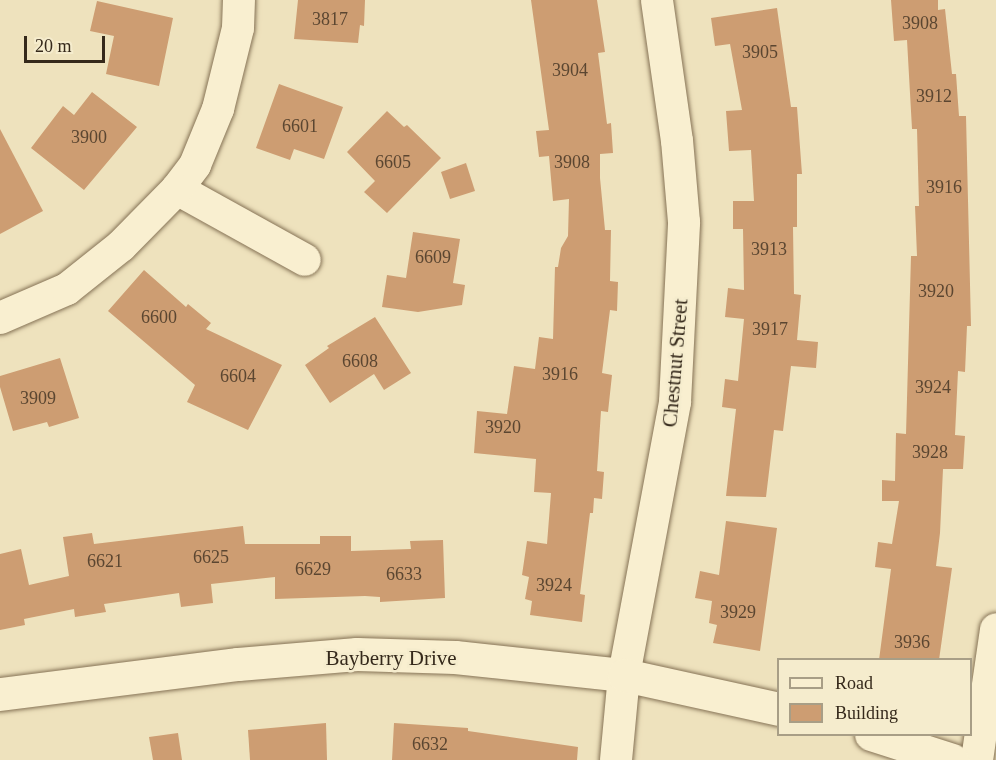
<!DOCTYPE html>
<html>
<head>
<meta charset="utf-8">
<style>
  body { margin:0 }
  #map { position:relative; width:996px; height:760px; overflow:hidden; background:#eee2bd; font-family:"Times New Roman",serif }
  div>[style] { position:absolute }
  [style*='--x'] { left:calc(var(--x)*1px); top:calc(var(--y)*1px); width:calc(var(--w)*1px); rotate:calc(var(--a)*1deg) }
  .building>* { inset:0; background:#cd9d72 }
  .roads { filter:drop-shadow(0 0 2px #867356) drop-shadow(0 0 2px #867356) }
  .street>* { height:32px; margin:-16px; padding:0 16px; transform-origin:16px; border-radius:16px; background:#f9efd0 }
  .secondary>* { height:33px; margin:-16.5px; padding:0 16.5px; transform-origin:16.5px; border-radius:16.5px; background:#f9efd0 }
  span { translate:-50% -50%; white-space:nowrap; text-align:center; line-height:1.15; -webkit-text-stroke:5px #f5eccd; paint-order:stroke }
  .number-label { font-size:18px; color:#5b4631 }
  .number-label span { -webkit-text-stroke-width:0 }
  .street-label { font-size:21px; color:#35291b }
  .legend { position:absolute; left:777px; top:658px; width:195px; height:78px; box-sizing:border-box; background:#f5eccd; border:2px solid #a89e86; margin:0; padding:8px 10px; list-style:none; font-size:18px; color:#35291b }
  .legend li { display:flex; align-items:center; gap:12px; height:30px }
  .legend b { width:30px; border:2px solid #a89e86 }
  .scale { position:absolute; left:24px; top:36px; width:81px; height:27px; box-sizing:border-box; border:3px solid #35291b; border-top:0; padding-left:8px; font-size:18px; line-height:21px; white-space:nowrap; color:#35291b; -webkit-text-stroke:4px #f5eccd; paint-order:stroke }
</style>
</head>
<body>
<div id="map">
  <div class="building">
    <div style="clip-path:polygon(298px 0,365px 0,364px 26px,360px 25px,358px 43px,294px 39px)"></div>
    <div style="clip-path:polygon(531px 0,597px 0,605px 52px,598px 53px,607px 124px,611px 123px,613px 153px,600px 154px,600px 178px,605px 230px,611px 230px,610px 281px,618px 282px,617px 311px,610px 310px,602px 373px,612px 375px,608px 412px,601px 411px,597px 471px,604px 472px,602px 499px,594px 498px,593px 513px,590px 513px,580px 594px,585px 595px,582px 622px,530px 615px,532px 601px,525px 599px,529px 577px,522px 575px,527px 541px,547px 544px,551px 493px,534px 492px,536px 459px,474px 453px,477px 411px,507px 414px,514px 366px,535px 369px,539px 337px,553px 339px,555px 267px,558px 267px,561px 248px,568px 236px,569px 199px,553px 201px,549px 156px,539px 157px,536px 131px,549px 130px)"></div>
    <div style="clip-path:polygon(891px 0,938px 0,938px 10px,945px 9px,952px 74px,956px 74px,959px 116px,966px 116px,971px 326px,967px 326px,965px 372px,958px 371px,955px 435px,965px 436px,963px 469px,943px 469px,940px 533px,936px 566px,952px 568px,939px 660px,879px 660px,891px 569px,875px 567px,878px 542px,892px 544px,899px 501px,882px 501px,882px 480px,895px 481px,896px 433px,906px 434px,911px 256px,917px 256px,915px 206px,919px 206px,917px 129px,912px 129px,907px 40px,894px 41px)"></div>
    <div style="clip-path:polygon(97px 1px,173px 18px,159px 86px,106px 74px,114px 36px,90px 31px)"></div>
    <div style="clip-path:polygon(777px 8px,791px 107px,797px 107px,802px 174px,797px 174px,797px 227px,793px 227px,794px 294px,801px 295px,797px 340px,818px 342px,816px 368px,791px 366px,783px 431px,774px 430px,766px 497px,726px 496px,736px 409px,722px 407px,725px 379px,738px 381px,744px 319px,725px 317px,728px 288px,744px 290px,743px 229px,733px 229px,733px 201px,754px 201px,751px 150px,729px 151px,726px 111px,742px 110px,730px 44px,715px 46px,711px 18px)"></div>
    <div style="clip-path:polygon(279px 84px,343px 107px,324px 159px,294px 149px,290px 160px,256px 148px)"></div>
    <div style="clip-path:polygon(92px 92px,137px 127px,84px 190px,31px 148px,63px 106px,74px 115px)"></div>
    <div style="clip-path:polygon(387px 111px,404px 127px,407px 125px,441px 158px,387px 213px,364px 192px,375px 181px,347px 152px)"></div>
    <div style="clip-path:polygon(0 129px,43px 211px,0 234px)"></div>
    <div style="clip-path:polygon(466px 163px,475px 191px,450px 199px,441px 172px)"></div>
    <div style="clip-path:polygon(413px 232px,460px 239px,453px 283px,465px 285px,462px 305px,418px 312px,382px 307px,387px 275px,406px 278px)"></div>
    <div style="clip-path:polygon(144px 270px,186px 307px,188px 304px,211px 323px,206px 329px,282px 365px,248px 430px,187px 402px,195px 385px,108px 311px)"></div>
    <div style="clip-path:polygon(375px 317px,411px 373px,384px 390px,374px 374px,330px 403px,305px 365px,329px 348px,327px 346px)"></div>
    <div style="clip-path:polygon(60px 358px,79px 418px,49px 427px,47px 422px,13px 431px,0 387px,0 376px)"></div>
    <div style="clip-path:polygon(726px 521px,777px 528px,760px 651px,713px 643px,717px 625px,709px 623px,712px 601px,695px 598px,700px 571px,719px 575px)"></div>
    <div style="clip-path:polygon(243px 526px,245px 544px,320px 544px,320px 536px,351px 536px,351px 551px,411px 549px,410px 541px,443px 540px,445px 598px,380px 602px,380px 597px,365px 596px,275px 599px,275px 577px,211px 584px,213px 603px,181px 607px,179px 593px,104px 604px,106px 612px,75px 617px,74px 609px,24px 619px,25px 625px,0 630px,0 554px,21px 549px,29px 585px,69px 576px,63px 537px,92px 533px,94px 544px)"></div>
    <div style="clip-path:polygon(326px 723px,327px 760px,250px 760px,248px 730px)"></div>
    <div style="clip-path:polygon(394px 723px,468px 728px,468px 731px,578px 747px,577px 760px,392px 760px)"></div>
    <div style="clip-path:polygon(178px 733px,182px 760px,153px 760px,149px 737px)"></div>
  </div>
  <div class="roads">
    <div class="street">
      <div style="--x:177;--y:189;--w:146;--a:29"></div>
      <div style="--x:0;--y:318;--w:73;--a:-23.4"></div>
      <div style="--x:67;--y:289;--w:69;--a:-38.5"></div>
      <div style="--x:121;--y:246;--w:80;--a:-45.5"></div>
      <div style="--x:177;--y:189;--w:30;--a:-53"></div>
      <div style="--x:195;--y:165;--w:61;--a:-67.7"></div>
      <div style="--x:218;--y:109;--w:83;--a:-76.1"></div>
      <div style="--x:238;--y:28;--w:28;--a:-88"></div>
      <div style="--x:616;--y:760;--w:85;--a:-84.6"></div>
      <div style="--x:624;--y:675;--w:278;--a:-79.4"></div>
      <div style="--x:675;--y:402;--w:180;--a:-87.1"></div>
      <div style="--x:684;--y:222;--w:81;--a:-94.9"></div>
      <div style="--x:677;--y:141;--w:142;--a:-98.1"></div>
      <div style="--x:977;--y:760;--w:132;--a:-81.7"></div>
    </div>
    <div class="secondary">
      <div style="--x:0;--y:694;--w:240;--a:-7.2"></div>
      <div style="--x:238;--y:664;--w:119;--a:-4.8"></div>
      <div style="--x:357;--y:654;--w:98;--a:1.8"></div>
      <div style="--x:455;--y:657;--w:170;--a:6.1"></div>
      <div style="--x:624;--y:675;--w:158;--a:12.4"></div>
      <div style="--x:871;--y:734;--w:85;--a:17.8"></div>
    </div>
  </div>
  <div class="number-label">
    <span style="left:330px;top:19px">3817</span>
    <span style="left:920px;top:23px">3908</span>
    <span style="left:760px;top:52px">3905</span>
    <span style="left:570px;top:70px">3904</span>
    <span style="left:934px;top:96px">3912</span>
    <span style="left:300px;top:126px">6601</span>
    <span style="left:89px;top:137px">3900</span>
    <span style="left:393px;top:162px">6605</span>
    <span style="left:572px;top:162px">3908</span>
    <span style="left:944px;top:187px">3916</span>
    <span style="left:769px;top:249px">3913</span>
    <span style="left:433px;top:257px">6609</span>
    <span style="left:936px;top:291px">3920</span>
    <span style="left:159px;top:317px">6600</span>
    <span style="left:770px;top:329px">3917</span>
    <span style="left:360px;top:361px">6608</span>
    <span style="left:560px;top:374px">3916</span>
    <span style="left:238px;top:376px">6604</span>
    <span style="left:933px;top:387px">3924</span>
    <span style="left:38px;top:398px">3909</span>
    <span style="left:503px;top:427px">3920</span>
    <span style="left:930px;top:452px">3928</span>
    <span style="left:211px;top:557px">6625</span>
    <span style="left:105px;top:561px">6621</span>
    <span style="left:313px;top:569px">6629</span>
    <span style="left:404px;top:574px">6633</span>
    <span style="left:554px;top:585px">3924</span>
    <span style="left:738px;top:612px">3929</span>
    <span style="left:912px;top:642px">3936</span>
    <span style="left:430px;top:744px">6632</span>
  </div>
  <div class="street-label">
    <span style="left:675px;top:363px;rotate:-85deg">Chestnut Street</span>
    <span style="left:391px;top:658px">Bayberry Drive</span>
  </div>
  <ul class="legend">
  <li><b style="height:8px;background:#f9efd0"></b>Road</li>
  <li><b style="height:16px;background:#cd9d72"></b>Building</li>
  </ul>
  <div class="scale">20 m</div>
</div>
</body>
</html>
